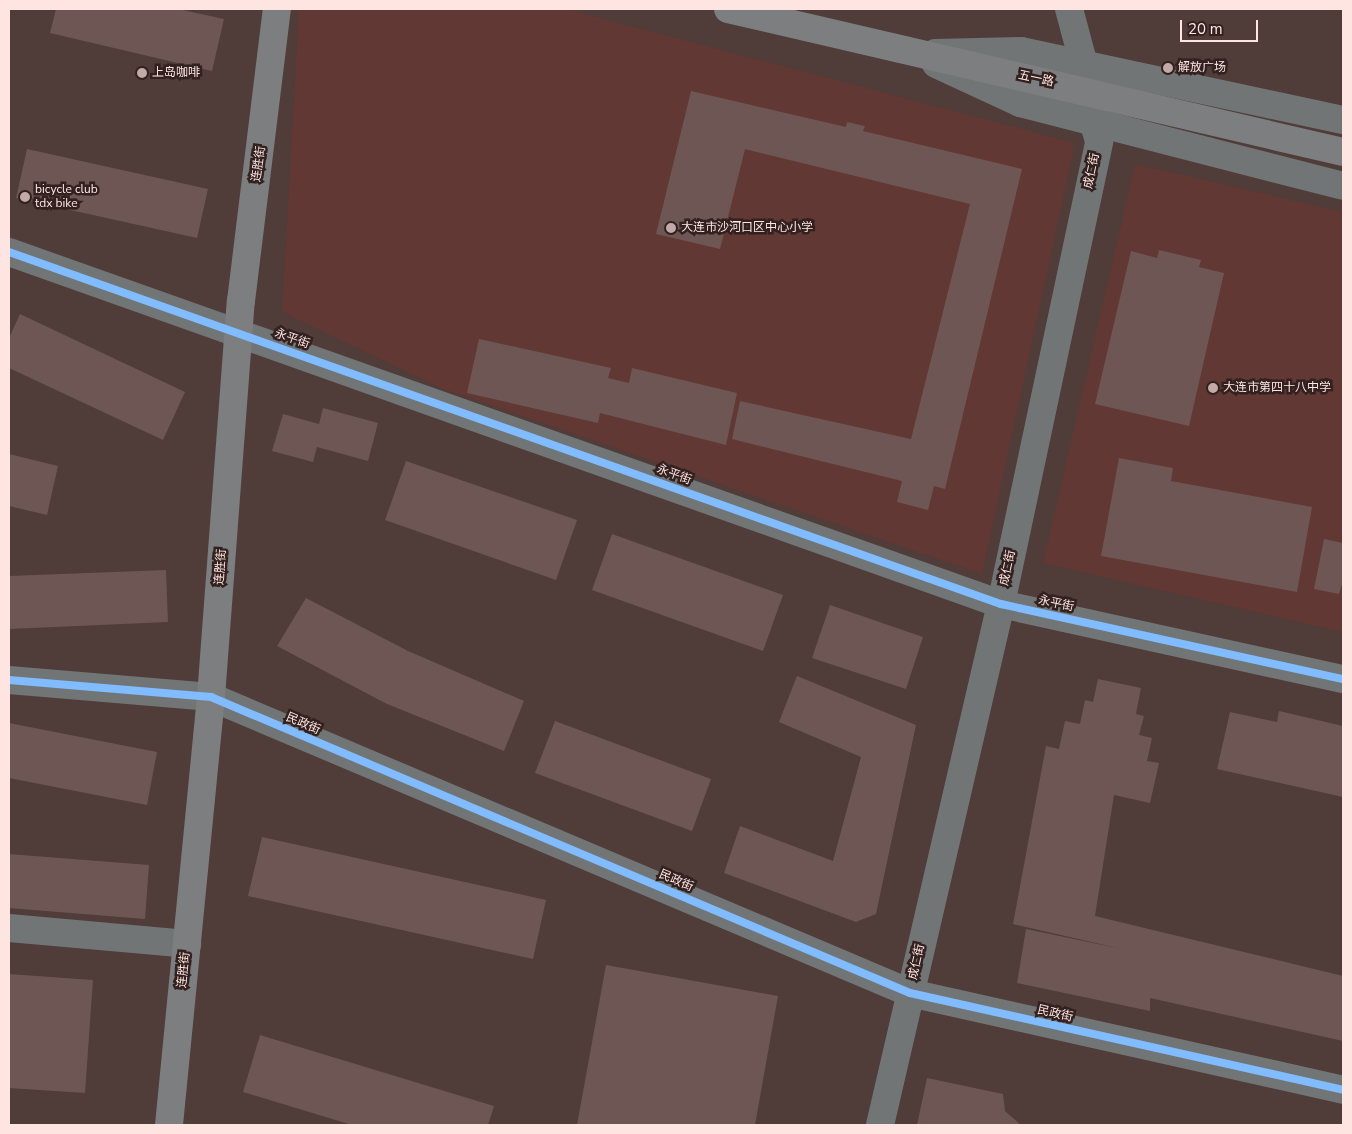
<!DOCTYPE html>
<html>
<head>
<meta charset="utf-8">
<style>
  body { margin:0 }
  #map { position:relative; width:1352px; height:1134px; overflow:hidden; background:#503c39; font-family:"Nunito Sans","Noto Sans SC",sans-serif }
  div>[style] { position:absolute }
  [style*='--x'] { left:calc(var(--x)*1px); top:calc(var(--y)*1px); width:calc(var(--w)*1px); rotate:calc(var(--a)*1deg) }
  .built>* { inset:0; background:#613833 }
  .building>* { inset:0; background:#6e5655 }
  .minor>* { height:28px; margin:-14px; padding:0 14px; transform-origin:14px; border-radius:14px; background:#727575 }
  .major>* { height:28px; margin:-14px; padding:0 14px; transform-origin:14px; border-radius:14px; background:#7c7e7f }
  .cycleway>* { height:8px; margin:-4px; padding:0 4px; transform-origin:4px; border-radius:4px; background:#80bcff }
  .dots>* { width:14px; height:14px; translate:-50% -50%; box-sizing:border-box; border:2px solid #32211f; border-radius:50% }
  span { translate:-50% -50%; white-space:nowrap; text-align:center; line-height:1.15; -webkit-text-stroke:5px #32211f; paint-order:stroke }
  .poi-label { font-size:12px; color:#fee5e2 }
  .left { translate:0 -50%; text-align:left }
  .street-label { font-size:12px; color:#fee5e2 }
  .frame { position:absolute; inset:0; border:10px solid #fee5e2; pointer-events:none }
  .scale { position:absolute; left:1180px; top:20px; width:78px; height:22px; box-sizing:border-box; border:2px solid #fee5e2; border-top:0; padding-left:6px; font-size:15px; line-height:18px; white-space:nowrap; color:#fee5e2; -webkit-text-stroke:4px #32211f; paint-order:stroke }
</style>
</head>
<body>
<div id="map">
  <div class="built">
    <div style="clip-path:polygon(299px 9px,566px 9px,1075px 143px,982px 574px,441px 388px,282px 312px)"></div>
    <div style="clip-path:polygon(1135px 164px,1343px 212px,1343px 632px,1043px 563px)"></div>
  </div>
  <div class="building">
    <div style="clip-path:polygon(56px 9px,178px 9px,224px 19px,212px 71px,50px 33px)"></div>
    <div style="clip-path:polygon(691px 91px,846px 127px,847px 122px,865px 126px,863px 131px,1022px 169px,945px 489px,934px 486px,928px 510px,897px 502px,902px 481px,732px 439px,740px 401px,911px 439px,970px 204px,745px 149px,720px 249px,656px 234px)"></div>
    <div style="clip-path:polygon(27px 149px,208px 189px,197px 238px,16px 198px)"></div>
    <div style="clip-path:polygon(1159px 250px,1201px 260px,1199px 267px,1224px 273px,1189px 426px,1095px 404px,1131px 251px,1157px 258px)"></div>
    <div style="clip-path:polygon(20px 314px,185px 392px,163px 440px,9px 368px,9px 338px)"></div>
    <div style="clip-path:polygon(479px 339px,611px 368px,608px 378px,629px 383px,632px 368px,737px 393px,726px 445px,600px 413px,598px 423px,467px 393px)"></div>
    <div style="clip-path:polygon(323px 408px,378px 423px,368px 461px,317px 447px,313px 462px,272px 451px,283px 414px,319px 424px)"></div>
    <div style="clip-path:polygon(9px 454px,58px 466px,47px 515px,9px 506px)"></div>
    <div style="clip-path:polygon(1119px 458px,1173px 468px,1171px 481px,1312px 507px,1297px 592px,1101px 556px)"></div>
    <div style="clip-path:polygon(406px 461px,577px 520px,556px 580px,385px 520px)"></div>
    <div style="clip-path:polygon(612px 534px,783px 595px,763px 651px,592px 590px)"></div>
    <div style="clip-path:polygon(1324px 539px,1343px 543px,1343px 581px,1339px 594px,1314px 589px)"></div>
    <div style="clip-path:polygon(166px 570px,168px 622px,9px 629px,9px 576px)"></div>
    <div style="clip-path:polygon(306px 598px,408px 651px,524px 701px,504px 751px,387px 704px,277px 646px)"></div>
    <div style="clip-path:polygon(830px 605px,923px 637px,906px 689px,812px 658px)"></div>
    <div style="clip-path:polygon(797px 676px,916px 725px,876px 914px,856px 922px,724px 873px,740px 826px,833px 861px,861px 757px,779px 722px)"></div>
    <div style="clip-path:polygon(1098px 679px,1141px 688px,1136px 714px,1144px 716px,1139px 735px,1152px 738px,1147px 761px,1159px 763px,1150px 803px,1114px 795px,1095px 916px,1343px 976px,1343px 1041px,1150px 998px,1150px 1011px,1017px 983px,1026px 929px,1122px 949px,1013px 924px,1046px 746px,1059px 749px,1065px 721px,1080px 724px,1085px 700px,1093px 702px)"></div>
    <div style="clip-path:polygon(1279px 711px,1343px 726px,1343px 797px,1217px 769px,1230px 712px,1277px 722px)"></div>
    <div style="clip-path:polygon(555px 721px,711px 779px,692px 831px,535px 773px)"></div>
    <div style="clip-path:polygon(9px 723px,157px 752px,147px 805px,9px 778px)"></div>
    <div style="clip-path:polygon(262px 837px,546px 900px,533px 959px,248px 896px)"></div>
    <div style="clip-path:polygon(9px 854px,149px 865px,145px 919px,9px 908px)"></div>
    <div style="clip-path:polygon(606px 965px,778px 996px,755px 1125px,577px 1125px)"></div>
    <div style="clip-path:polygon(9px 974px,93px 980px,85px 1093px,9px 1088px)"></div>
    <div style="clip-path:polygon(260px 1035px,494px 1106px,488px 1125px,352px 1125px,243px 1092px)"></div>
    <div style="clip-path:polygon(927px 1078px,1003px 1094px,1005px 1111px,1021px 1125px,917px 1125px)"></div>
  </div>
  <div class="minor">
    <div style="--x:935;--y:53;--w:86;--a:-1.3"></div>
    <div style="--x:1021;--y:51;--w:329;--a:12.1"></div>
    <div style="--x:936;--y:64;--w:93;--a:24.9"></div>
    <div style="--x:1020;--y:103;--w:333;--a:14.4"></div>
    <div style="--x:9;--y:252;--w:1053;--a:19.54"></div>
    <div style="--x:1001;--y:604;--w:350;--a:12.4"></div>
    <div style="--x:9;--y:680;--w:203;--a:4.8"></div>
    <div style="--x:211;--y:697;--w:759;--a:22.95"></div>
    <div style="--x:910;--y:993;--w:444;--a:12.6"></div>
    <div style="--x:9;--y:928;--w:179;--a:5.1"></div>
    <div style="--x:880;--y:1125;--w:535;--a:-76.93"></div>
    <div style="--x:1001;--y:604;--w:473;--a:-78"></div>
    <div style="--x:1099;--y:141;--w:21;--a:-107"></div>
    <div style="--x:1093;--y:121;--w:30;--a:-94"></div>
    <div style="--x:1091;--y:91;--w:85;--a:-105"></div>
  </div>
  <div class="major">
    <div style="--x:728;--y:9;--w:631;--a:13.09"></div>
    <div style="--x:169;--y:1125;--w:430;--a:-84.4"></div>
    <div style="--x:211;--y:697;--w:397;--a:-85.7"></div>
    <div style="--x:241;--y:301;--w:294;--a:-83"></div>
  </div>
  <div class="cycleway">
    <div style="--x:9;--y:252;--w:1053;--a:19.54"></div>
    <div style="--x:1001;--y:604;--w:350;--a:12.4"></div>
    <div style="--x:9;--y:680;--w:203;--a:4.8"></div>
    <div style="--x:211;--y:697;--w:759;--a:22.95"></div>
    <div style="--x:910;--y:993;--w:444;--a:12.6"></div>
  </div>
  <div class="dots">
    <div style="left:1168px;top:68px;background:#c1aaa7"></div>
    <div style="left:142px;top:73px;background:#c1aaa7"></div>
    <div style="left:25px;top:197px;background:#c1aaa7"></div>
    <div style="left:671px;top:228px;background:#c1aaa7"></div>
    <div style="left:1213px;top:388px;background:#c1aaa7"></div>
  </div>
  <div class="poi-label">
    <span class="left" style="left:1178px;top:68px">解放广场</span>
    <span class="left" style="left:152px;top:73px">上岛咖啡</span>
    <span class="left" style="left:35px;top:197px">bicycle club<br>tdx bike</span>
    <span class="left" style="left:681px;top:228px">大连市沙河口区中心小学</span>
    <span class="left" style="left:1223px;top:388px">大连市第四十八中学</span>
  </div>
  <div class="street-label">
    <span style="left:1036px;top:79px;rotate:12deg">五一路</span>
    <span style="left:259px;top:164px;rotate:-82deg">连胜街</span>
    <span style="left:1092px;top:171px;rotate:-78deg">成仁街</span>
    <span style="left:292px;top:339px;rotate:19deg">永平街</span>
    <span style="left:674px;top:475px;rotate:20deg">永平街</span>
    <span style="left:221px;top:567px;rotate:-86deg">连胜街</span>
    <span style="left:1008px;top:568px;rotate:-78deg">成仁街</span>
    <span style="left:1056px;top:604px;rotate:12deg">永平街</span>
    <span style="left:303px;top:724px;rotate:23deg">民政街</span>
    <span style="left:676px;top:881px;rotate:23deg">民政街</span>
    <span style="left:917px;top:962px;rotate:-77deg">成仁街</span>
    <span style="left:184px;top:970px;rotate:-84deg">连胜街</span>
    <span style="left:1055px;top:1014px;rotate:13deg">民政街</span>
  </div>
  <div class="frame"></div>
  <div class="scale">20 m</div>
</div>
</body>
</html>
